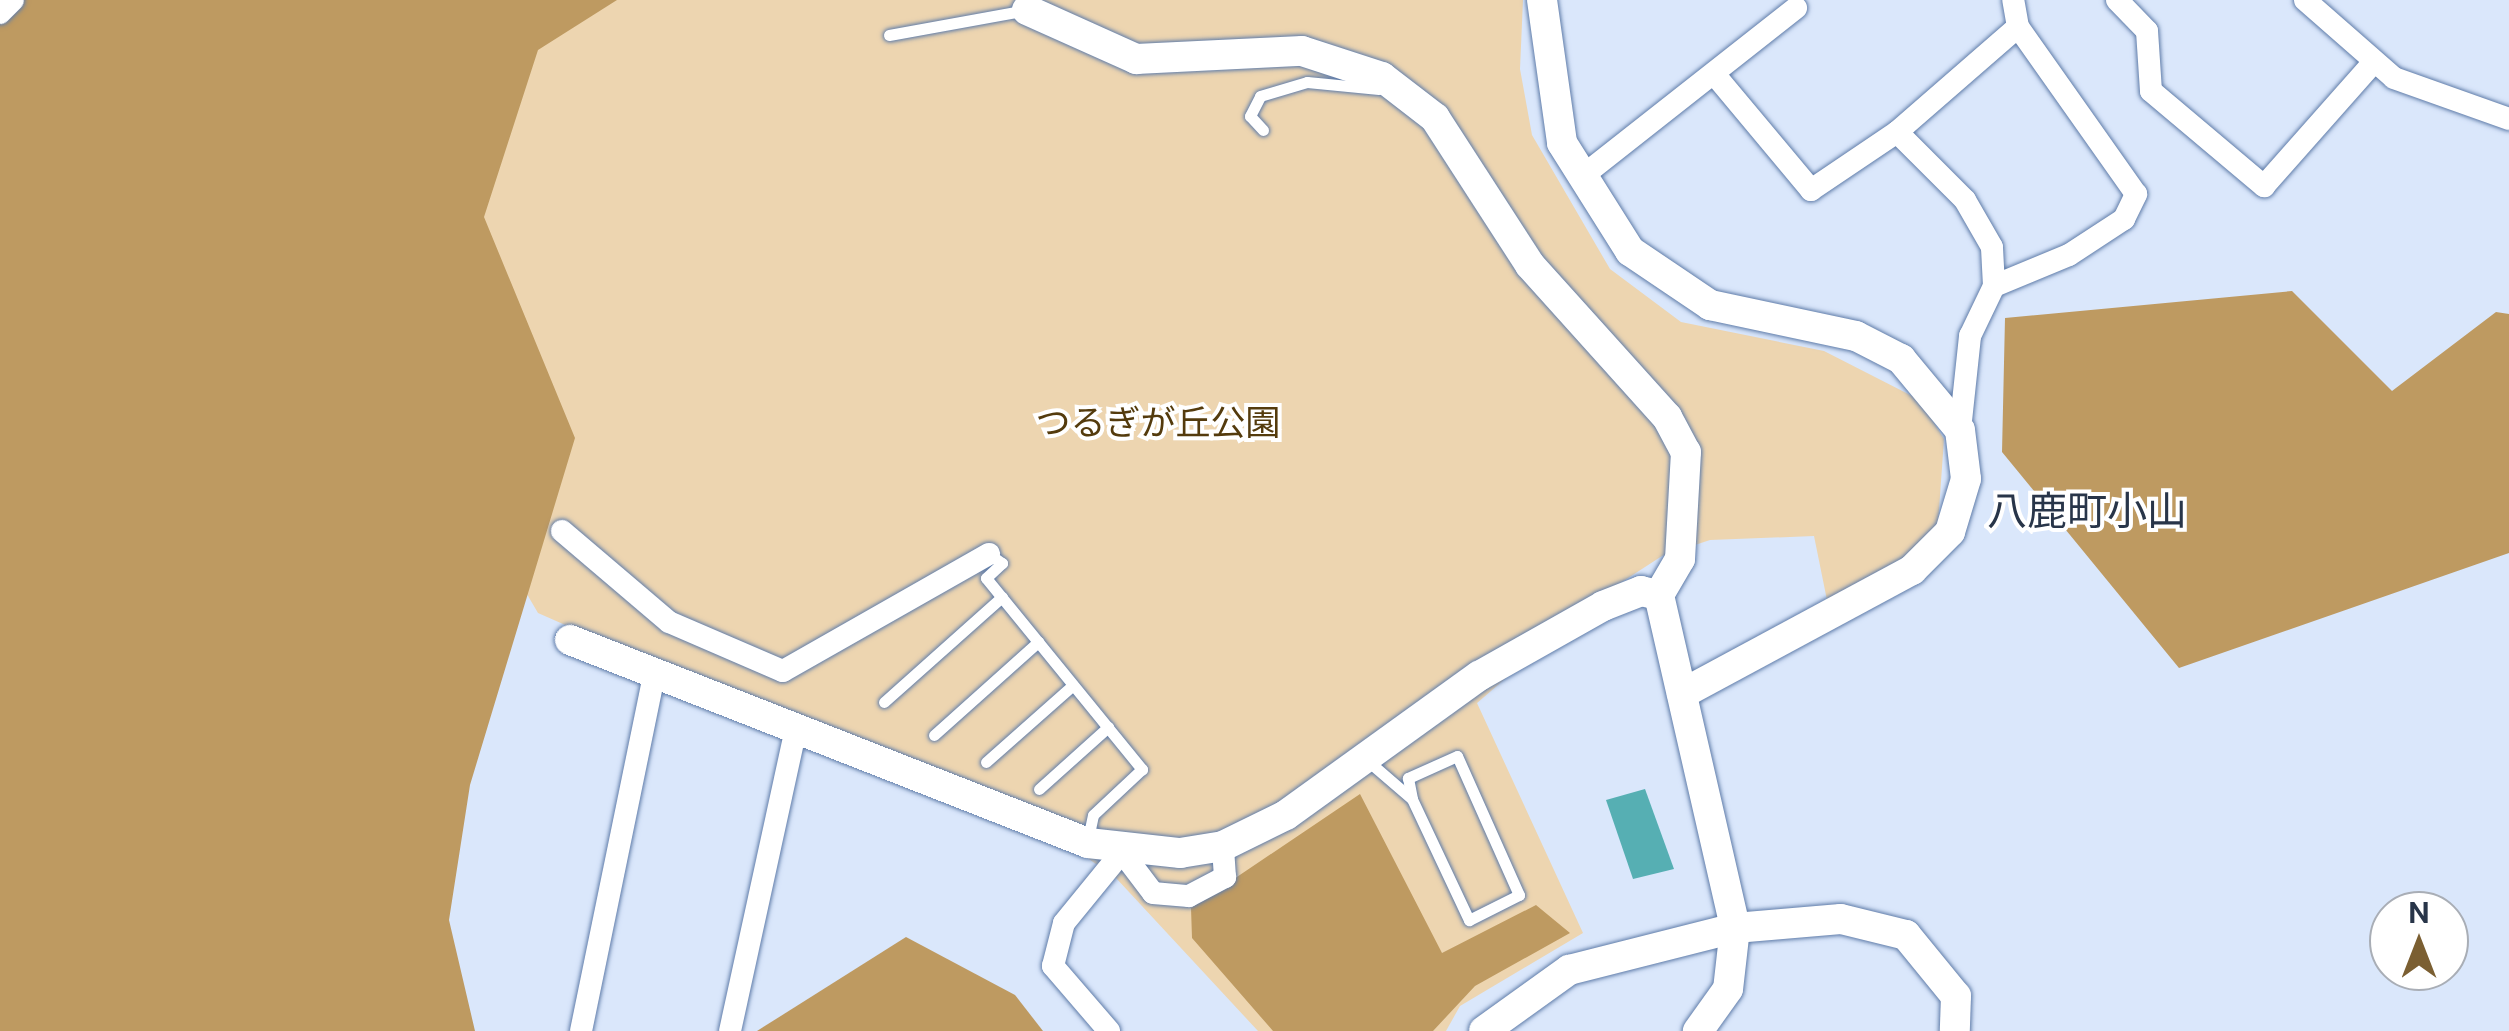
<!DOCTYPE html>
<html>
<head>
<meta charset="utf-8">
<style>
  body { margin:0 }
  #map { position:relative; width:2509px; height:1031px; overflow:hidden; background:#dae7fb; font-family:"Public Sans","Noto Sans JP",sans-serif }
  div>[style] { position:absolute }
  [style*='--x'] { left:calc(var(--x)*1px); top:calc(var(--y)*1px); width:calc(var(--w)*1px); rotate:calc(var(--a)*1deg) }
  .green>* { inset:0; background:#edd5b0 }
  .forest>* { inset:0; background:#be9a61 }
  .water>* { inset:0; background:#56afb3 }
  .roads { filter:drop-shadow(0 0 2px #5f7ca9) drop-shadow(0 0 2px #5f7ca9) }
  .lane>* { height:11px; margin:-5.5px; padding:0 5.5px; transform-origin:5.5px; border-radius:5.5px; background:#fff }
  .street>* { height:22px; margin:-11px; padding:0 11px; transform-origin:11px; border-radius:11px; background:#fff }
  .secondary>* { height:30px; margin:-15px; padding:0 15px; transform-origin:15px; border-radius:15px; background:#fff }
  span { translate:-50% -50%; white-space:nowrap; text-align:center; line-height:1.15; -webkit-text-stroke:8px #fff; paint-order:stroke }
  .park-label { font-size:35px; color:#543b0d }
  .quarter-label { font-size:40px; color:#283549 }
  .north { position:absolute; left:2369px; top:891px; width:100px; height:100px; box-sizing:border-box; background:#fff; border:2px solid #a9aeb6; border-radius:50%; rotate:0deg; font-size:28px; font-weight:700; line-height:40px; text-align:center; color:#283549 }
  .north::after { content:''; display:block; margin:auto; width:35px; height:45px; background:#7b5f32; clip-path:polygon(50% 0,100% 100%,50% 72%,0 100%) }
</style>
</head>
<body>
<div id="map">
  <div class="green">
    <div style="clip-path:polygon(478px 0,1523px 0,1520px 69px,1532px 135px,1610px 269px,1681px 322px,1824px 351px,1920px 400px,1944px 439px,1938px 524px,1906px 565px,1829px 610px,1814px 536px,1710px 540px,1662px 556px,1608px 591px,1477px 703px,1583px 933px,1460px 1006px,1446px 1031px,1258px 1031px,1116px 878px,1076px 850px,538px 613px,389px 359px)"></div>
  </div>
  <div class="forest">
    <div style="clip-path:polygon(0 0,617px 0,538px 50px,484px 217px,575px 438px,470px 785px,449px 920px,475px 1031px,0 1031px)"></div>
    <div style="clip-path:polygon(2292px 291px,2392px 391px,2496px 312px,2509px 314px,2509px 553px,2179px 668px,2002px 452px,2005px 318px)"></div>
    <div style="clip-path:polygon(1360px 794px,1442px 953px,1536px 905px,1570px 933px,1475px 986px,1433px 1031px,1273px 1031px,1192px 938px,1191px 908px)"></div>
    <div style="clip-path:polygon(906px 937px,1015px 995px,1043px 1031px,757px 1031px)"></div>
  </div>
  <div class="water">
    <div style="clip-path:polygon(1645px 789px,1674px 869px,1633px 879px,1606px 800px)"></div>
  </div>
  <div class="roads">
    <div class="lane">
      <div style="--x:889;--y:35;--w:140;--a:-10.3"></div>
      <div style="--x:1263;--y:130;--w:19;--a:-133"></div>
      <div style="--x:1250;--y:116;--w:22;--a:-63"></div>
      <div style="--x:1260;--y:96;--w:49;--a:-16.6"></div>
      <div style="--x:1307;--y:82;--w:72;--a:5.6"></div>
      <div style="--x:989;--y:554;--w:16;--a:35"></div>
      <div style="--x:1002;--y:563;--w:22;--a:137"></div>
      <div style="--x:986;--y:578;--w:247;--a:50.8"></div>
      <div style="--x:1142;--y:769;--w:67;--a:136.8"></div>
      <div style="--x:1093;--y:815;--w:25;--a:102"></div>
      <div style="--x:884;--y:702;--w:158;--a:-41.7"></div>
      <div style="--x:934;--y:735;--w:140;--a:-41.8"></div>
      <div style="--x:1368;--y:761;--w:58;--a:40.8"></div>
      <div style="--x:1412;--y:799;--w:134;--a:64.8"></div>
      <div style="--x:1469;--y:920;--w:56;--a:-26.6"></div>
      <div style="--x:1519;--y:895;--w:152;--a:-114"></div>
      <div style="--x:1457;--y:756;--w:54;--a:155.8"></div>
      <div style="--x:1408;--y:778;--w:21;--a:79"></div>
      <div style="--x:986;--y:762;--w:116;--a:-41.5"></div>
      <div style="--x:1039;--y:789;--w:93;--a:-41.9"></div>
    </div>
    <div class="street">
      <div style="--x:2117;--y:0;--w:43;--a:45.9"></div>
      <div style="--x:2147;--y:31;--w:60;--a:86.2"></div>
      <div style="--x:2151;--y:91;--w:148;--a:40.1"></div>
      <div style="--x:2264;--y:186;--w:164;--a:-48.5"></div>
      <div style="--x:2305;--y:0;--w:118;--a:41.2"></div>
      <div style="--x:2394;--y:78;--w:122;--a:19.6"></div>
      <div style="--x:0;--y:13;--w:18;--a:-45"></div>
      <div style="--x:1715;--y:75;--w:150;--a:50.1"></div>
      <div style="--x:1811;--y:190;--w:104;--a:-34"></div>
      <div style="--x:1580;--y:178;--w:275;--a:-38.2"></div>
      <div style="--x:1994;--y:286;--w:39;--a:-93"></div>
      <div style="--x:1992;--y:247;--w:54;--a:-119.9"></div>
      <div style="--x:1965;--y:200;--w:96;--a:-135"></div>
      <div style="--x:1897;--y:132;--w:160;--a:-41"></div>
      <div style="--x:1960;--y:430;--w:95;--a:-83.9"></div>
      <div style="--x:1970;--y:336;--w:55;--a:-64.4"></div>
      <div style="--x:1994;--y:286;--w:81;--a:-22.5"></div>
      <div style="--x:2069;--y:255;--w:66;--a:-33.2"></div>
      <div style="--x:2124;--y:219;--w:28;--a:-64"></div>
      <div style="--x:2136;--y:194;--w:204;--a:-125.2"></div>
      <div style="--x:2018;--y:27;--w:27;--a:-100"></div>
      <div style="--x:562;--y:531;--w:140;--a:40.4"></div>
      <div style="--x:669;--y:622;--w:124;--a:23.3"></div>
      <div style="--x:783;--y:671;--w:237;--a:-29.6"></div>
      <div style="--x:581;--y:1031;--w:367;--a:-78.4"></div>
      <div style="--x:730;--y:1031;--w:309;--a:-77.7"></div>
      <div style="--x:1109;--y:1031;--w:86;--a:-130.7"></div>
      <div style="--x:1053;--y:966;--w:44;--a:-75.7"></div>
      <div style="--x:1064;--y:923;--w:92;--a:-50.8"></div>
      <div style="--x:1122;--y:852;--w:51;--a:52.9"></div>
      <div style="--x:1153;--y:893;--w:36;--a:5"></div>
      <div style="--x:1189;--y:896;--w:41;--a:-27.8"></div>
      <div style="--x:1225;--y:877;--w:31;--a:-94"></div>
    </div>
    <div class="secondary">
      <div style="--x:1542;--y:0;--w:144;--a:82"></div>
      <div style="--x:1562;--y:143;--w:128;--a:57.8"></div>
      <div style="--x:1630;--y:251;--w:97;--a:34"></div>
      <div style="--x:1710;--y:305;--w:149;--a:12"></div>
      <div style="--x:1856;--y:336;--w:51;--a:27.1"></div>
      <div style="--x:1901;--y:359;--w:92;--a:50.3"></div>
      <div style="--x:1960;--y:430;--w:49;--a:83"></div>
      <div style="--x:1966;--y:479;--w:55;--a:106.8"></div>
      <div style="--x:1950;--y:532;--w:54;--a:135"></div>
      <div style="--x:1912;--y:570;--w:261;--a:151.7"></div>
      <div style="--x:1027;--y:10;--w:120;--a:24.2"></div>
      <div style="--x:1136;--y:59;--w:166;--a:-2.8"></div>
      <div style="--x:1302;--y:51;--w:84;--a:18"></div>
      <div style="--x:1382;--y:77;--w:67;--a:37.7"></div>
      <div style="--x:1435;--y:118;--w:175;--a:57.1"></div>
      <div style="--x:1530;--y:265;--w:205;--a:48"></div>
      <div style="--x:1667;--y:417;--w:40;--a:62"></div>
      <div style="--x:1686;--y:452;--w:107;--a:93.2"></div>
      <div style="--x:1680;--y:559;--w:42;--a:120.3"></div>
      <div style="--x:570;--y:640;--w:556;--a:21.4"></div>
      <div style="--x:1088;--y:843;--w:93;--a:6.2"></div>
      <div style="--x:1180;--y:853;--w:44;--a:-9.2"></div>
      <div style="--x:1223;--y:846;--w:70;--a:-26.2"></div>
      <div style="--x:1286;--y:815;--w:238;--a:-35.8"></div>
      <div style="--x:1479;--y:676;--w:142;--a:-29.4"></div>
      <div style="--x:1603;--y:606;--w:41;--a:-21.5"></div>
      <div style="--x:1641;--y:591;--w:18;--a:13"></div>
      <div style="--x:1659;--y:595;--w:342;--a:77.1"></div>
      <div style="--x:1735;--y:928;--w:61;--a:96.5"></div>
      <div style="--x:1728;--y:989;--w:52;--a:125.5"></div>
      <div style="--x:1484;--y:1031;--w:105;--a:-35.7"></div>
      <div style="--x:1569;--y:970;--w:171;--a:-14.2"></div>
      <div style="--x:1735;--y:928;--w:106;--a:-4.9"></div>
      <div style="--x:1841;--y:919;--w:67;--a:13.8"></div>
      <div style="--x:1906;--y:935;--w:79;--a:50.7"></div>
      <div style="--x:1956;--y:996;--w:35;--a:92"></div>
    </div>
  </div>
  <div class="park-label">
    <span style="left:1158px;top:423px">つるぎが丘公園</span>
  </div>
  <div class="quarter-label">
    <span style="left:2087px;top:511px">八鹿町小山</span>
  </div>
  <div class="north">N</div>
</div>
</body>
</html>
